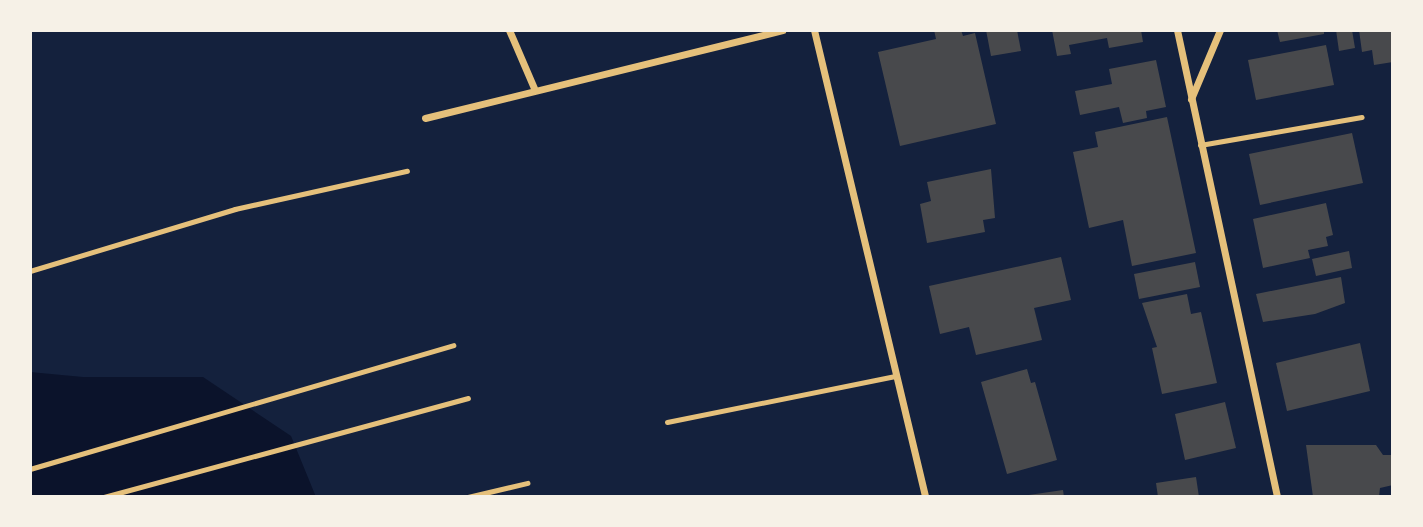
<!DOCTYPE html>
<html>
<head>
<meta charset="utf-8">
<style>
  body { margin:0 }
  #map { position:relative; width:1423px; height:527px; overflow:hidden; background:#14213d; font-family:"Fira Sans",sans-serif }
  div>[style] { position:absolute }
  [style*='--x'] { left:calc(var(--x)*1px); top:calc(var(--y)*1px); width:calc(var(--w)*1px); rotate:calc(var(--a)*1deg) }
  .water>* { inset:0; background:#0b132b }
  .building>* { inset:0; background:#48494c }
  .path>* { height:4.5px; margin:-2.25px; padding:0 2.25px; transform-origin:2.25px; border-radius:2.25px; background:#e5c07b }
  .service>* { height:5px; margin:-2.5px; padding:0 2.5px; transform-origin:2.5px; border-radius:2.5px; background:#e5c07b }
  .minor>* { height:7px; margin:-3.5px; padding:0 3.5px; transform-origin:3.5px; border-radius:3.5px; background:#e5c07b }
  span { translate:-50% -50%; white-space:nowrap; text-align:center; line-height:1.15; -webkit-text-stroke:7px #f6f1e7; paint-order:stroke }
  .frame { position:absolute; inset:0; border:32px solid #f6f1e7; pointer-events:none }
</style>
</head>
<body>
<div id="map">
  <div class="water">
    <div style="clip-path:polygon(30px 372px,83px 377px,203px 377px,291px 436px,316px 497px,30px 497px)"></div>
  </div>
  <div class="building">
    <div style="clip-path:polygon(934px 30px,961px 30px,963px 36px,975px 33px,996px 124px,900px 146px,878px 52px,936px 39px)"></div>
    <div style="clip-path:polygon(986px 30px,1017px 30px,1021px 51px,991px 56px)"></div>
    <div style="clip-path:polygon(1052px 30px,1141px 30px,1143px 42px,1109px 48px,1107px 38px,1069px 45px,1071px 54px,1057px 56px)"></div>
    <div style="clip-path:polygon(1277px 30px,1324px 30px,1324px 34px,1280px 42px)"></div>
    <div style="clip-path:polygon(1336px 30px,1352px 30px,1355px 48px,1339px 51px)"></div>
    <div style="clip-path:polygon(1359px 30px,1392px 30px,1393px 62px,1374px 65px,1372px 50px,1362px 52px)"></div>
    <div style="clip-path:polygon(1326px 45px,1334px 85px,1256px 100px,1248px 60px)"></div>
    <div style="clip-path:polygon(1156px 60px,1166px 107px,1146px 111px,1147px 118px,1123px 123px,1119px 107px,1080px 115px,1075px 91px,1112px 84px,1109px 69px)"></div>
    <div style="clip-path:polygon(1167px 117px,1196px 253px,1132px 266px,1123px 220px,1089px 228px,1073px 152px,1098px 147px,1095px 132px)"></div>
    <div style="clip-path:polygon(1352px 133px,1363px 183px,1260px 205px,1249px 154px)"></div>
    <div style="clip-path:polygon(991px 169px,995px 218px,983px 220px,985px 232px,927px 243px,920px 204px,931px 201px,927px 182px)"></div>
    <div style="clip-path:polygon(1326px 203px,1333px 235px,1326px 237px,1328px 246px,1308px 250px,1310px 258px,1263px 268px,1253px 219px)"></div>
    <div style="clip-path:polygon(1349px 251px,1352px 268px,1316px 276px,1312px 259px)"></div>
    <div style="clip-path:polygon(1061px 257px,1071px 300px,1034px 308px,1042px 340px,976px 355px,969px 327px,940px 334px,929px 286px)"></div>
    <div style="clip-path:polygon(1195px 262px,1200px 287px,1139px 299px,1134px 274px)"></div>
    <div style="clip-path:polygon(1341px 277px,1345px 303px,1315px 314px,1263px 322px,1256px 294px)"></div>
    <div style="clip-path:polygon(1187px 294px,1191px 314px,1201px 312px,1217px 383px,1162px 394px,1152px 348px,1157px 347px,1142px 303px)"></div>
    <div style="clip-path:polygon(1360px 343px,1370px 391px,1287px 411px,1276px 363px)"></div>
    <div style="clip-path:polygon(1027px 369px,1031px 383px,1035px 382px,1057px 460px,1007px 474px,981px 382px)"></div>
    <div style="clip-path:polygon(1225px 402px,1236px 448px,1185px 460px,1175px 414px)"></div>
    <div style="clip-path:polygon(1306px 445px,1376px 445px,1383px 455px,1393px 455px,1393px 485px,1380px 488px,1379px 497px,1313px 497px)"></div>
    <div style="clip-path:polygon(1196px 477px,1199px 497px,1158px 497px,1156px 483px)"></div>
    <div style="clip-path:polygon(1063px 490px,1064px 497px,1022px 497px,1022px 496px)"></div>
  </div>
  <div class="path">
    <div style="--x:30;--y:271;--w:214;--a:-16.8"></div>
    <div style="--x:235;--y:209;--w:176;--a:-12.5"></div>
    <div style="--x:30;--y:469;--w:441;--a:-16.3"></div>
    <div style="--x:104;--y:497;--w:377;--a:-15.2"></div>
    <div style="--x:468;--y:497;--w:61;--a:-13.3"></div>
  </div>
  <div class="service">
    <div style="--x:1200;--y:145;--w:164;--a:-9.8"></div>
    <div style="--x:667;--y:422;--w:234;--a:-11.4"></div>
  </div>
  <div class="minor">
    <div style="--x:509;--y:30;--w:63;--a:66.7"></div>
    <div style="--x:814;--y:30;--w:480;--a:76.6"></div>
    <div style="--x:1177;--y:30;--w:478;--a:77.9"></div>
    <div style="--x:1191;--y:99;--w:75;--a:-67.2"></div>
    <div style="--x:425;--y:118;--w:368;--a:-13.8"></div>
  </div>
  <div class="frame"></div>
</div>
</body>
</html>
